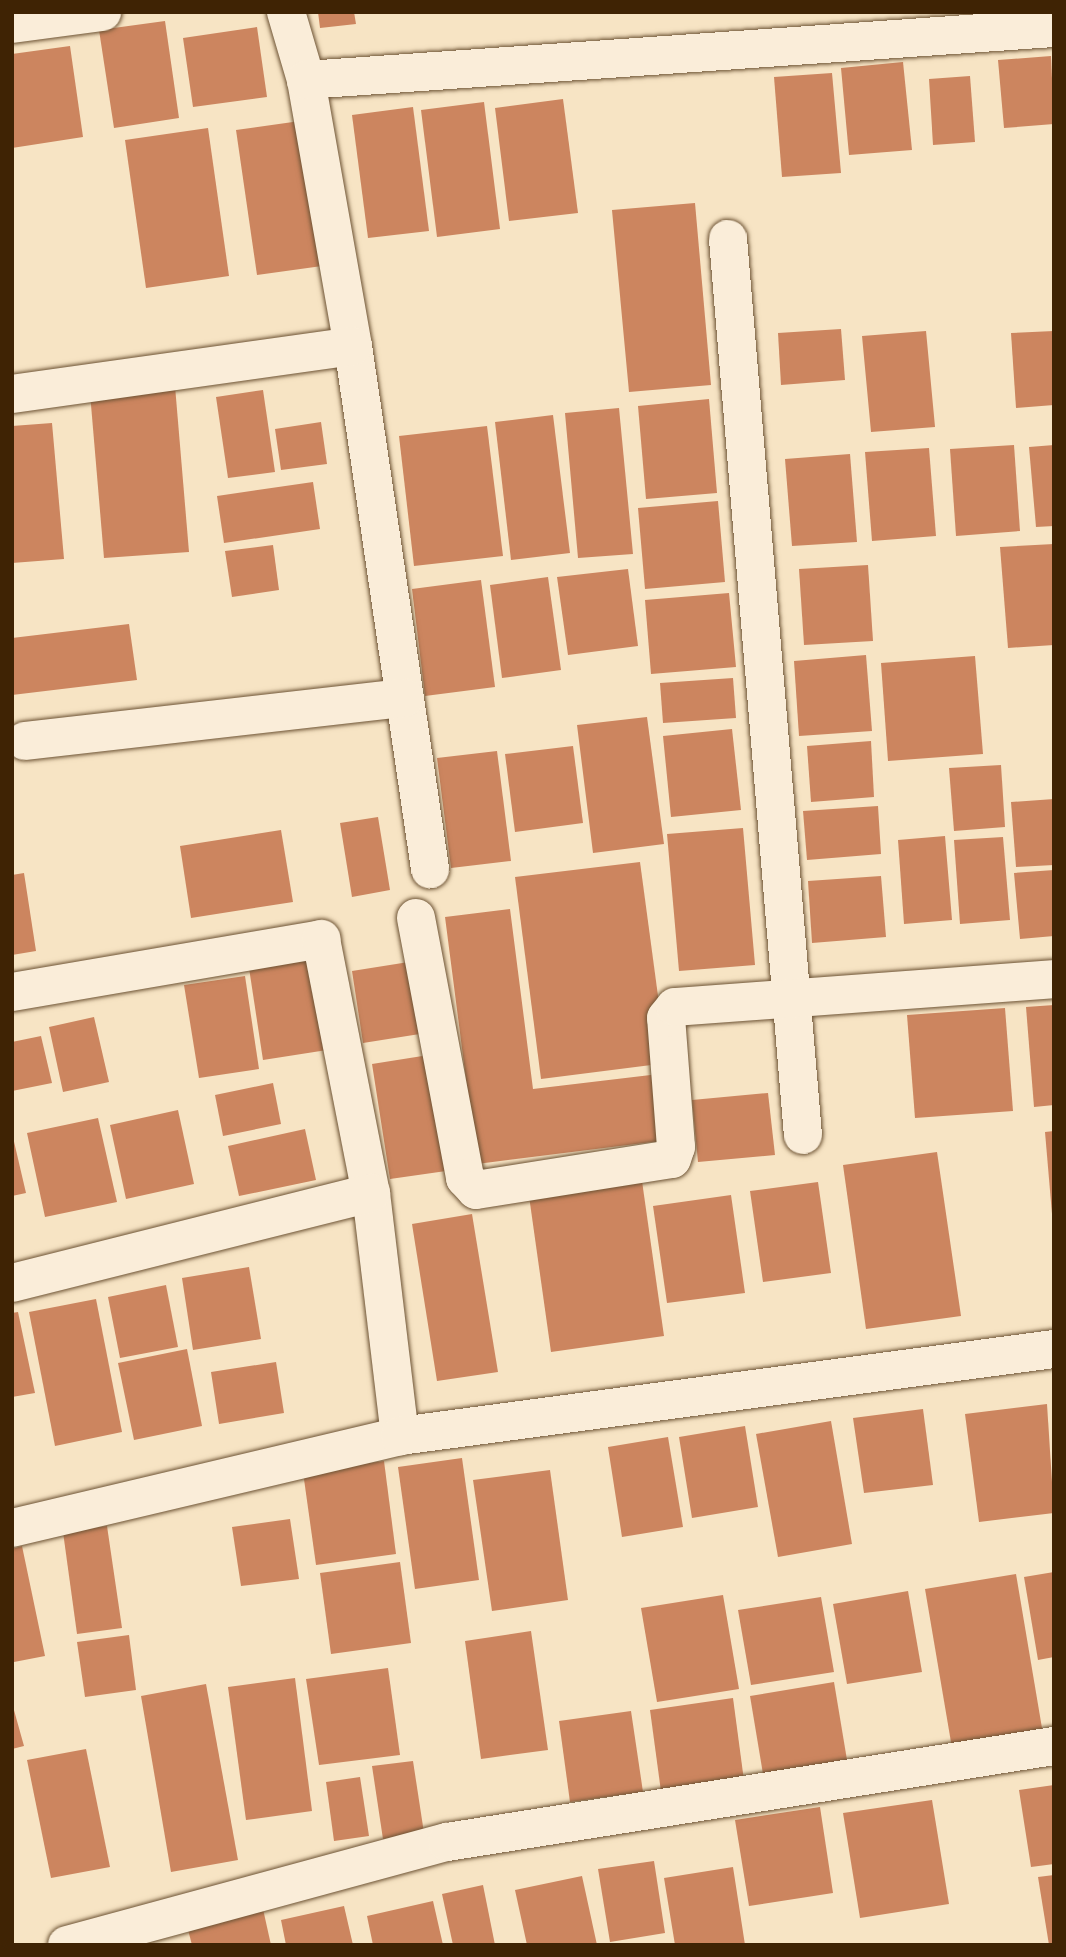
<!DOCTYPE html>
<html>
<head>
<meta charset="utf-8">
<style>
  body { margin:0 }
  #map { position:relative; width:1066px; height:1957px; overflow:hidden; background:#f7e4c4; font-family:"Libre Caslon Text",serif }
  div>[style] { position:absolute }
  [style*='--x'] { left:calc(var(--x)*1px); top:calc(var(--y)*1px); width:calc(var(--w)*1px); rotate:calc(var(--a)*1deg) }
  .building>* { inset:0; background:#cc855f }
  .roads { filter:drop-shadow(0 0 2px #6d5334) drop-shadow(0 0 2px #6d5334) }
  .minor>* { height:38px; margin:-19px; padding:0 19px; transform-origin:19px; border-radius:19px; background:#faedd9 }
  span { translate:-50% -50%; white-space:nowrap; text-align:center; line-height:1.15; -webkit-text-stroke:5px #faedd9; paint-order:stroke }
  .frame { position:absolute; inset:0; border:14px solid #3f2304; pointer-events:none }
</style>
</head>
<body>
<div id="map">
  <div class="building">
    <div style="clip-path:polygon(318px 12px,354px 12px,356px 24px,320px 28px)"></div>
    <div style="clip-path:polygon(165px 21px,179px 118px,114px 128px,99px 30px)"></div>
    <div style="clip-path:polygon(257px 27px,267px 97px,193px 107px,183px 38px)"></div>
    <div style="clip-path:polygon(70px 46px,83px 137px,12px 148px,12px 54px)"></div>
    <div style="clip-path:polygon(1051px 56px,1054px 124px,1004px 128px,998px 60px)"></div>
    <div style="clip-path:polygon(903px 62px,912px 150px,849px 155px,841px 68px)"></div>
    <div style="clip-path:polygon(832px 73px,841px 173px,782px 177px,774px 77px)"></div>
    <div style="clip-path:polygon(970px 76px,975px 142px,933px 145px,929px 79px)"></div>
    <div style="clip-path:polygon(563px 99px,578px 213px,509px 221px,495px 108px)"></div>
    <div style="clip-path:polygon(484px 102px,500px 229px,437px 237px,421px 110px)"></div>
    <div style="clip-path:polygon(413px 107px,429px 231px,368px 238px,352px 115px)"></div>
    <div style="clip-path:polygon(300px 121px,322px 266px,257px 275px,236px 130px)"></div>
    <div style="clip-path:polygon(208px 128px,229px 276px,146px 288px,125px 140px)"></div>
    <div style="clip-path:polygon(695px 203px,711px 385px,629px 392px,612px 210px)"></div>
    <div style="clip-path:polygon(841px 329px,845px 380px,781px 385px,778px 333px)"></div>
    <div style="clip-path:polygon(926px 331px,935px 427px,871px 432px,862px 336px)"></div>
    <div style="clip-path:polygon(1054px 331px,1054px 405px,1016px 408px,1011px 333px)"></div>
    <div style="clip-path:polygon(175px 386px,189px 552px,104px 558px,90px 393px)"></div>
    <div style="clip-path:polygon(263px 390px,275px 472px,228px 478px,216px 397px)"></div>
    <div style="clip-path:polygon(709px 399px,717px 493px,646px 499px,638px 406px)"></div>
    <div style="clip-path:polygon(619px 408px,633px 554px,578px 558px,565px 413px)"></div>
    <div style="clip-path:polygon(553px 415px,570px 553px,511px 560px,495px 422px)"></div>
    <div style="clip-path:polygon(321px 422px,327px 464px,281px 470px,275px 429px)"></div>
    <div style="clip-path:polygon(52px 423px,64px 559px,12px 563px,12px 426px)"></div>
    <div style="clip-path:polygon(487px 426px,503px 556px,414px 566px,399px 436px)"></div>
    <div style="clip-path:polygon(1014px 445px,1020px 531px,956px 536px,950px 449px)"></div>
    <div style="clip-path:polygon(1054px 445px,1054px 526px,1036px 527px,1029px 447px)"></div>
    <div style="clip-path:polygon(929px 448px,936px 536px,872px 541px,865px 452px)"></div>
    <div style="clip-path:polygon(850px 454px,857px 542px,792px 546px,785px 459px)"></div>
    <div style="clip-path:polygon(313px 482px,320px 529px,224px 543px,217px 496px)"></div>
    <div style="clip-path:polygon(718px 501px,725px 582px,645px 589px,638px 508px)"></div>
    <div style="clip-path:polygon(1054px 544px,1054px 645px,1008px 648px,1000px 547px)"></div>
    <div style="clip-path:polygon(273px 545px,279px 590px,232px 597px,225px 551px)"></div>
    <div style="clip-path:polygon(868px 565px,873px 641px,804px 645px,799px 569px)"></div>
    <div style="clip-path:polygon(628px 569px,638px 646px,568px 655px,557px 577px)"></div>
    <div style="clip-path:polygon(548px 577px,561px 670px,502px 678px,490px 585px)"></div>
    <div style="clip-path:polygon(481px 580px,495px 687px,425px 696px,412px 589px)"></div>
    <div style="clip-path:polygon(729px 593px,736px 667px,651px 674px,645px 600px)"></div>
    <div style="clip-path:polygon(129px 624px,137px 680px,12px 695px,12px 638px)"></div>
    <div style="clip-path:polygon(866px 655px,872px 731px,799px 736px,794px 661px)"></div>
    <div style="clip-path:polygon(975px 656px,983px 754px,888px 761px,881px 663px)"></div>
    <div style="clip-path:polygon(733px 678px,736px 718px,663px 723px,660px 683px)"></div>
    <div style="clip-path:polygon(647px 717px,664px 844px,593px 853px,577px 725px)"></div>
    <div style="clip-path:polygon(732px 729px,741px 810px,671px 817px,663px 736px)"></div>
    <div style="clip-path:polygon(871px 741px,874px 797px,811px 802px,807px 746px)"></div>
    <div style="clip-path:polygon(573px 746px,583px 823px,515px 832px,505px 754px)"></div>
    <div style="clip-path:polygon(497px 751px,511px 861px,451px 868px,437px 758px)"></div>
    <div style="clip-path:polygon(1001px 765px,1005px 827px,954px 831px,949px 768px)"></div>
    <div style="clip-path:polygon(1054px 799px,1054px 865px,1016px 867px,1011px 802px)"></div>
    <div style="clip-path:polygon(878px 806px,881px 854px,807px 860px,803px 811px)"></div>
    <div style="clip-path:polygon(378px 817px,390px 890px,352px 897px,340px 823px)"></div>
    <div style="clip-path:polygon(743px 828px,755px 965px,679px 971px,667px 834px)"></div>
    <div style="clip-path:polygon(281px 830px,293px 902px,191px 918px,180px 846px)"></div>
    <div style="clip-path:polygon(945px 836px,952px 920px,904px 924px,898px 840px)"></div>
    <div style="clip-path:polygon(1003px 837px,1010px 920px,960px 924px,954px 840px)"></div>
    <div style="clip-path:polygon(640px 862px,667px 1063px,541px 1079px,515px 877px)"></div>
    <div style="clip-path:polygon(1054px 870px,1054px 936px,1020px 939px,1014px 873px)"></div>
    <div style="clip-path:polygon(24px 873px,36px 951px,12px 955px,12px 875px)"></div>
    <div style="clip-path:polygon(881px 876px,886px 937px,812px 943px,808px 881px)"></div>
    <div style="clip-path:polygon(510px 909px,533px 1089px,659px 1074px,668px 1140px,477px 1164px,445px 917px)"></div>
    <div style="clip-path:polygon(312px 959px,327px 1050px,263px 1060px,249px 968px)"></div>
    <div style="clip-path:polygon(415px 961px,426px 1033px,363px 1043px,352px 971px)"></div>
    <div style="clip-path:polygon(245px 976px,259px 1069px,199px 1078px,184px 985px)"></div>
    <div style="clip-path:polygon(1054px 1005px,1054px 1105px,1034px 1107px,1026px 1007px)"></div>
    <div style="clip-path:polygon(1005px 1008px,1013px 1111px,915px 1118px,907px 1015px)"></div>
    <div style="clip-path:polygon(94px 1017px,109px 1082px,63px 1092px,49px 1027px)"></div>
    <div style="clip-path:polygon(41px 1036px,52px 1083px,12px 1091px,12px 1042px)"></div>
    <div style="clip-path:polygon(435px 1054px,453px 1170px,390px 1179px,372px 1064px)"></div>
    <div style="clip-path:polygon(273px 1083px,281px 1124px,223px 1136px,215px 1095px)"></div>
    <div style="clip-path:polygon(768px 1093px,775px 1155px,698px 1162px,692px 1100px)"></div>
    <div style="clip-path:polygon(178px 1110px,194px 1184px,126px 1199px,110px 1125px)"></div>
    <div style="clip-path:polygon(98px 1118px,117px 1202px,45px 1217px,27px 1133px)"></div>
    <div style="clip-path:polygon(305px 1129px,316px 1180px,239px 1196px,228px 1146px)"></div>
    <div style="clip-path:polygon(1054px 1131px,1054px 1214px,1052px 1214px,1045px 1132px)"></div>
    <div style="clip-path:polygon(12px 1133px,26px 1193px,12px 1196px)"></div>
    <div style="clip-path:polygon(937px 1152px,961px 1316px,866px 1329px,843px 1165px)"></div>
    <div style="clip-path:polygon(642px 1181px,664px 1336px,551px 1352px,529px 1196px)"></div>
    <div style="clip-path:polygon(818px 1182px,831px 1273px,763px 1282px,750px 1191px)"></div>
    <div style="clip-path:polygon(731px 1195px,745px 1293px,667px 1303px,653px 1206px)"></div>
    <div style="clip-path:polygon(472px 1214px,498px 1372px,437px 1381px,412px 1224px)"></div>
    <div style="clip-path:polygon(249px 1267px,261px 1339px,193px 1350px,182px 1278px)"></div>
    <div style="clip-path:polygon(166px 1285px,178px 1347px,120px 1358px,108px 1297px)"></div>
    <div style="clip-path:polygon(96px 1299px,122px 1432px,55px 1446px,29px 1312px)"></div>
    <div style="clip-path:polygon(18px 1312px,35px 1393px,12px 1397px,12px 1313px)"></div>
    <div style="clip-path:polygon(187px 1349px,202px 1426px,134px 1440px,118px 1363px)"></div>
    <div style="clip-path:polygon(276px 1362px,284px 1413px,219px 1424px,211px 1372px)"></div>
    <div style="clip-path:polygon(1047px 1404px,1054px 1513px,979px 1522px,965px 1414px)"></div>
    <div style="clip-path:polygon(923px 1409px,933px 1485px,864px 1493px,853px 1418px)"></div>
    <div style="clip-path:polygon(831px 1421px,852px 1544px,778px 1557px,756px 1434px)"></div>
    <div style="clip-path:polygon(745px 1426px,758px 1507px,692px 1518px,679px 1437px)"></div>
    <div style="clip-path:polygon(668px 1437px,683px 1527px,622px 1537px,608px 1447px)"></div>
    <div style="clip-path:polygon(462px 1458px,479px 1580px,415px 1589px,398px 1467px)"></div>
    <div style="clip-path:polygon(384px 1461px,396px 1554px,316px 1565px,303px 1472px)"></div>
    <div style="clip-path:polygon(550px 1470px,568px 1600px,492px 1611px,473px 1480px)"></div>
    <div style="clip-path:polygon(290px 1519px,299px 1579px,241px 1586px,232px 1527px)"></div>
    <div style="clip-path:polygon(107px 1526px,122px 1628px,77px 1634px,63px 1532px)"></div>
    <div style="clip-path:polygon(22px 1546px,45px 1656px,14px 1662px,12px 1549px)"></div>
    <div style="clip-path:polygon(400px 1562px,411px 1643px,331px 1654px,320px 1573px)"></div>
    <div style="clip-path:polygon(1054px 1572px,1054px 1657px,1038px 1660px,1024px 1577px)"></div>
    <div style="clip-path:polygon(1016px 1574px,1044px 1740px,953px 1754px,925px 1589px)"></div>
    <div style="clip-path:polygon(908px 1591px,922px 1672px,847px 1684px,833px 1604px)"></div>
    <div style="clip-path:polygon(723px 1595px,739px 1689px,657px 1702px,641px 1608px)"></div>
    <div style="clip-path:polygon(821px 1597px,834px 1672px,751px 1685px,738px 1610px)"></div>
    <div style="clip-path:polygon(531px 1631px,548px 1750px,481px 1759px,465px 1641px)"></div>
    <div style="clip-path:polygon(129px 1635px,136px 1690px,85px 1697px,77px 1642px)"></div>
    <div style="clip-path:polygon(388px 1668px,400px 1755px,319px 1765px,306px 1679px)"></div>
    <div style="clip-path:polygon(295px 1678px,312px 1811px,246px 1820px,228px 1687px)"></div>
    <div style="clip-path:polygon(834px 1682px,848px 1766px,764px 1780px,750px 1696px)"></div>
    <div style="clip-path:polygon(206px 1684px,238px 1860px,171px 1872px,141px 1696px)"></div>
    <div style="clip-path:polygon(733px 1698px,745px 1788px,662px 1799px,650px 1710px)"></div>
    <div style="clip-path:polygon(12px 1703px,24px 1746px,12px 1749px)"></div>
    <div style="clip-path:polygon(631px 1711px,643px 1792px,570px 1802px,559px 1721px)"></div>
    <div style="clip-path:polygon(86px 1749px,110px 1867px,51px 1878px,27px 1760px)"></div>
    <div style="clip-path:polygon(413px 1761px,424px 1833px,383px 1839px,372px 1766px)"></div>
    <div style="clip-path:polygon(360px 1777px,369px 1836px,334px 1841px,326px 1782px)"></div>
    <div style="clip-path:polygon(1054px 1785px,1054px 1864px,1031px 1867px,1019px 1790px)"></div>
    <div style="clip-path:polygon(932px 1800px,949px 1904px,860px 1918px,843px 1813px)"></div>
    <div style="clip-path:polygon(820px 1807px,833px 1893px,749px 1906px,735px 1820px)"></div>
    <div style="clip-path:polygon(654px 1861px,665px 1933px,610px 1942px,598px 1869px)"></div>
    <div style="clip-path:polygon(733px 1867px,745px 1945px,675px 1945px,664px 1878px)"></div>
    <div style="clip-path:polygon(1054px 1875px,1054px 1945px,1049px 1945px,1038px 1877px)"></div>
    <div style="clip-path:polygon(582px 1876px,597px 1945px,527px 1945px,515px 1890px)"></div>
    <div style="clip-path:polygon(483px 1885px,495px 1945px,453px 1945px,442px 1894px)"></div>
    <div style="clip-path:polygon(433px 1901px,443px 1945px,373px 1945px,367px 1916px)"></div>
    <div style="clip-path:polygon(344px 1906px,353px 1945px,286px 1945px,281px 1920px)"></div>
    <div style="clip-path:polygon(263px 1909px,271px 1945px,192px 1945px,187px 1926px)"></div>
  </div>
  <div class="roads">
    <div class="minor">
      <div style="--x:286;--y:12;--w:71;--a:73.6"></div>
      <div style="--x:306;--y:80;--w:270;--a:80"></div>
      <div style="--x:353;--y:346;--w:529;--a:81.62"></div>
      <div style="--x:12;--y:24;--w:91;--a:-7.6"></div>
      <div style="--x:306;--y:80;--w:750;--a:-3.98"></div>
      <div style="--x:728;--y:239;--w:899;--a:85.22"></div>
      <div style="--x:12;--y:394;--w:344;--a:-8"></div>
      <div style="--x:25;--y:741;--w:382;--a:-6.5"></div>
      <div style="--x:416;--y:918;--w:265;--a:79.3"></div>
      <div style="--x:465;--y:1178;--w:16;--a:47"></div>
      <div style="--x:476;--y:1190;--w:198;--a:-9"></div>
      <div style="--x:672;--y:1159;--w:13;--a:-72"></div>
      <div style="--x:676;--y:1147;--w:129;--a:-94.4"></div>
      <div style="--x:666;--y:1018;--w:14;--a:-51"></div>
      <div style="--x:675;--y:1007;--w:380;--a:-4.2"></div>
      <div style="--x:12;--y:992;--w:314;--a:-9.7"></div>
      <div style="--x:321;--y:939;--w:259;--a:78.9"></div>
      <div style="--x:371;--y:1193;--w:245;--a:83.2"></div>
      <div style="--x:12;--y:1283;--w:370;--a:-14.1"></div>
      <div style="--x:12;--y:1528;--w:399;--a:-13.3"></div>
      <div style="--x:400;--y:1436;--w:660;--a:-7.58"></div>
      <div style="--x:67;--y:1945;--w:394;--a:-15.2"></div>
      <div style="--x:447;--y:1842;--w:615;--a:-8.99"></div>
    </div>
  </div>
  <div class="frame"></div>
</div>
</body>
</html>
